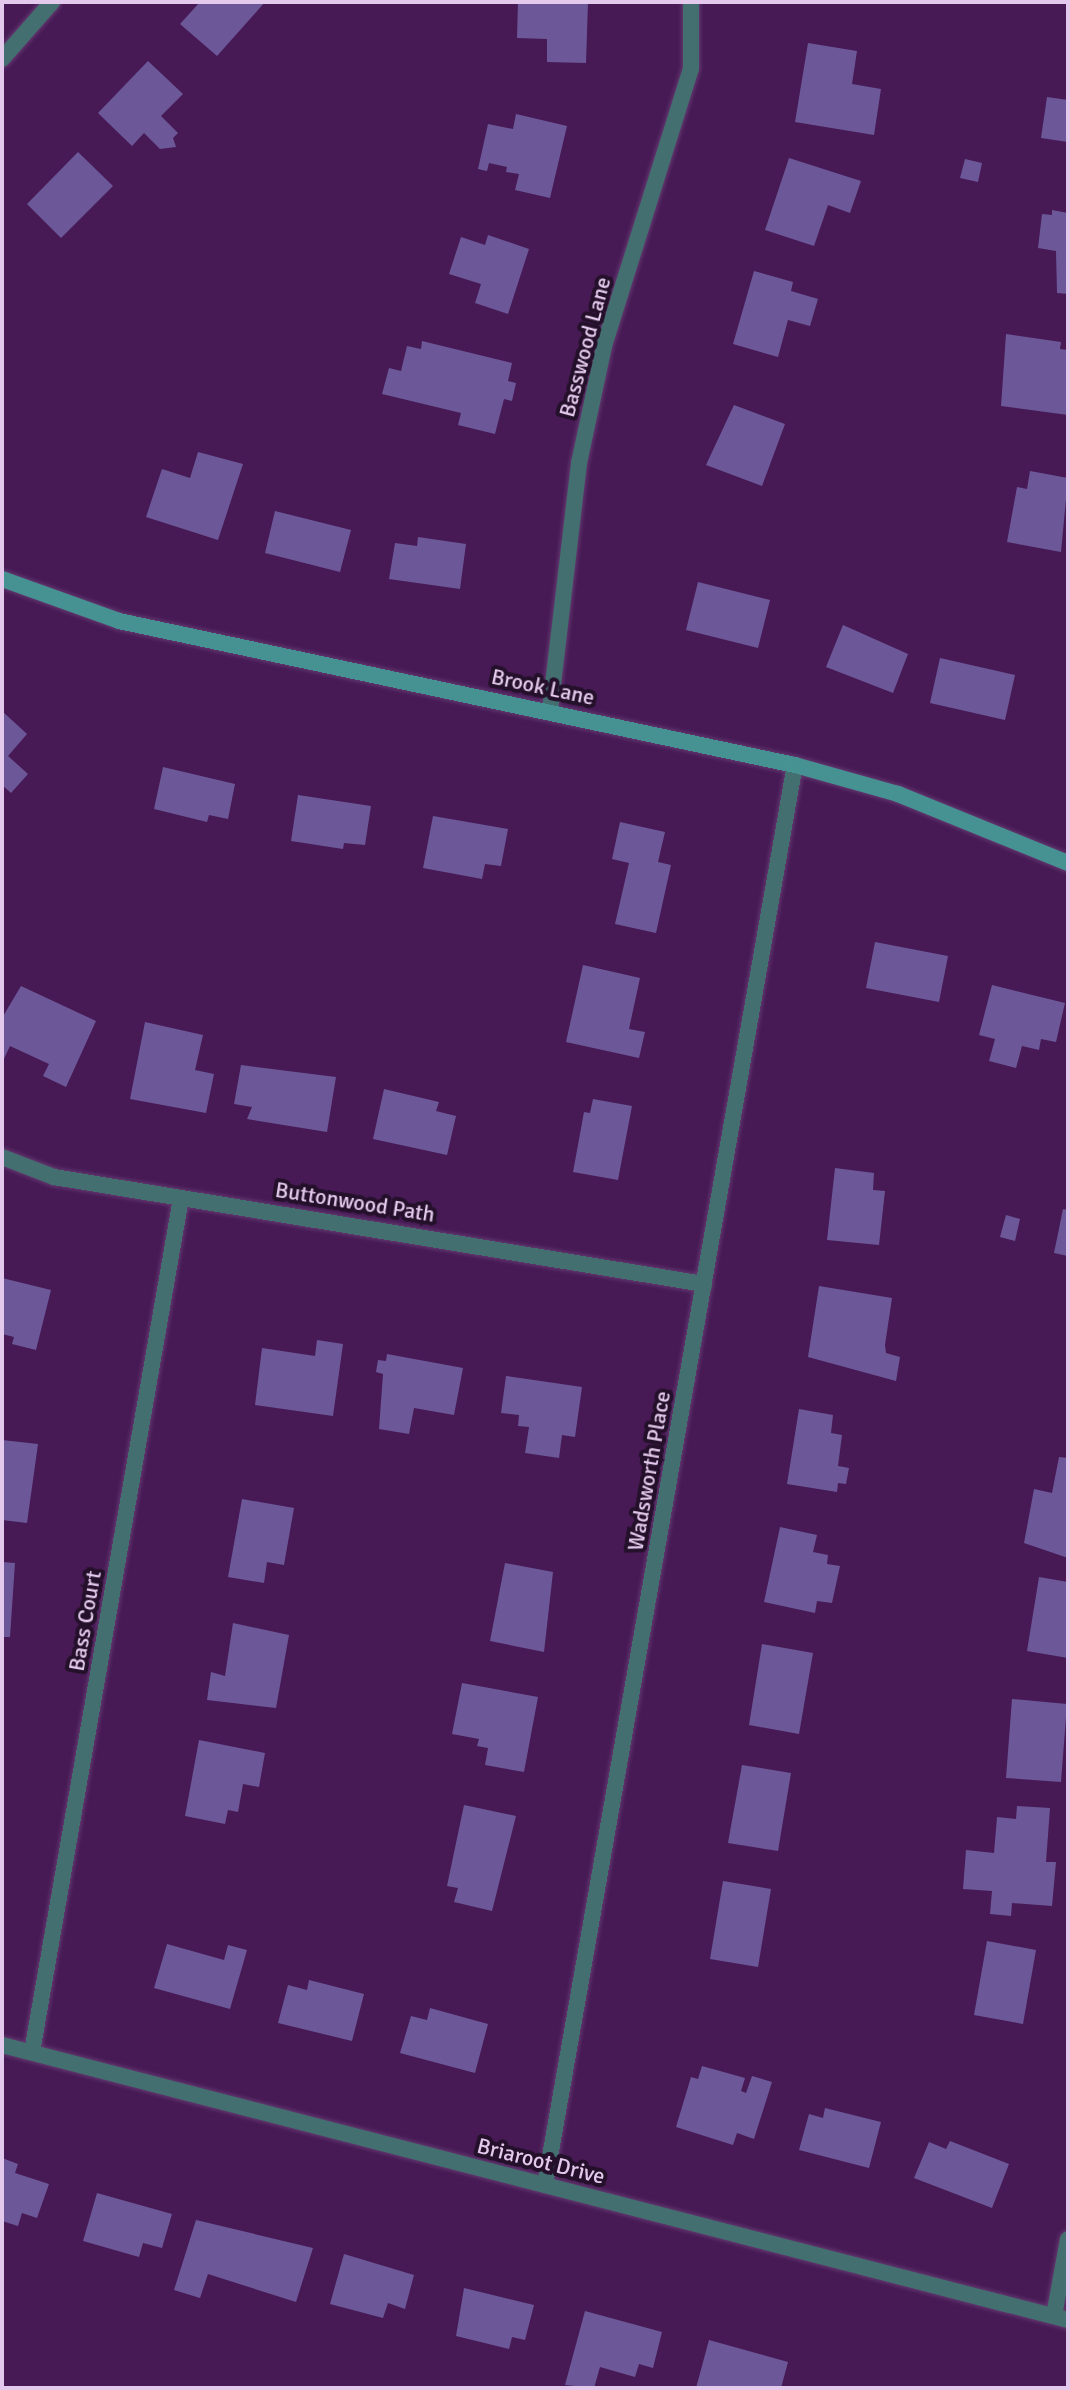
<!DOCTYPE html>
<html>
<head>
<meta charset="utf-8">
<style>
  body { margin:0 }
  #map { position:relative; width:1070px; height:2390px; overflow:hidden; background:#471a55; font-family:Signika,sans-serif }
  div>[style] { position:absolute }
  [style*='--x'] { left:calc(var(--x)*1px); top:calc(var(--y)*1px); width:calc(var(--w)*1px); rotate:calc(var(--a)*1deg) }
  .building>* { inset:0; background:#6c5898 }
  .roads { filter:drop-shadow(0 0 2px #633a70) drop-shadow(0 0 2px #633a70) }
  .street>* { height:16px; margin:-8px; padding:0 8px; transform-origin:8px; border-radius:8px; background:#436f70 }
  .secondary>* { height:16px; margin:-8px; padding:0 8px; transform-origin:8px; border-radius:8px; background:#469293 }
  span { translate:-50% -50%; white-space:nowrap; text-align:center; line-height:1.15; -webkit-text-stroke:8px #24102a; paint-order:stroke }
  .street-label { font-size:22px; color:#e3c9ec }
  .frame { position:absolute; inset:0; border:4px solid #e3c9ec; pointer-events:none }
</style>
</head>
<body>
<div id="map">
  <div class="building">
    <div style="clip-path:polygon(200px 2px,265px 2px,217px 56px,180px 24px)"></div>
    <div style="clip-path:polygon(518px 2px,588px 2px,586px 63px,547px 62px,547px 39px,517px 38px)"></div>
    <div style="clip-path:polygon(808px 43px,857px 51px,852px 84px,881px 89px,874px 135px,795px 122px)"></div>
    <div style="clip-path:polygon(148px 61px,183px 94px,161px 116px,178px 133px,173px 138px,176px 147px,160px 149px,144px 133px,132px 146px,98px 113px)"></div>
    <div style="clip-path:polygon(1047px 97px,1068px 100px,1068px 142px,1041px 138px)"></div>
    <div style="clip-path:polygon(516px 114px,567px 126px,550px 198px,515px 190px,519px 174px,506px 172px,507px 167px,489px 163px,487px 171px,478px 169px,488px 124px,513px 129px)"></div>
    <div style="clip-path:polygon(78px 152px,113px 186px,61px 238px,27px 204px)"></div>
    <div style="clip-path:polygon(789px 158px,861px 181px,850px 213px,828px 205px,814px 246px,765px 230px)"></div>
    <div style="clip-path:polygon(965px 159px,982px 163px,978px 182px,960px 178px)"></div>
    <div style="clip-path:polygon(1052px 210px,1068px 213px,1068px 294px,1057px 293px,1056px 251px,1038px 248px,1042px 214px,1052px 215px)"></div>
    <div style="clip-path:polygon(488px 235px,529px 249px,508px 314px,475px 303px,481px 284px,449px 274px,461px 237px,485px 245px)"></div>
    <div style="clip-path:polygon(754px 271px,793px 282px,791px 291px,818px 299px,810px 326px,788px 320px,778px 357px,733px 344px)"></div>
    <div style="clip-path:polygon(1006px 334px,1061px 342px,1060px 349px,1068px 350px,1068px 415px,1001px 406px)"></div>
    <div style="clip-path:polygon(422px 341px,512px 363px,508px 381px,516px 383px,512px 401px,504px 399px,495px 434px,458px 425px,461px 413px,382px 394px,389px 368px,401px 371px,407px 346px,421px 349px)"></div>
    <div style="clip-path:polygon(734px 405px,785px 424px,762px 486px,706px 465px)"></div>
    <div style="clip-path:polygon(198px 452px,243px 464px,218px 540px,146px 517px,162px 469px,190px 478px)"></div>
    <div style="clip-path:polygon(1030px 471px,1068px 478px,1061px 552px,1007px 542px,1017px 487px,1027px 489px)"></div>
    <div style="clip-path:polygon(275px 511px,351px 530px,340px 572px,265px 553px)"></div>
    <div style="clip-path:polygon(418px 537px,466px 544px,460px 589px,389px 579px,395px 543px,417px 546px)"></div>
    <div style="clip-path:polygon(698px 582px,770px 600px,758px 648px,686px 630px)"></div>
    <div style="clip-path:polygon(843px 625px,908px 654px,893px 693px,826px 667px)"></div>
    <div style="clip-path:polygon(940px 658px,1015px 675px,1005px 720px,930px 703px)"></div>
    <div style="clip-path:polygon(2px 711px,27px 734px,8px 756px,28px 774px,11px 793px,2px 785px)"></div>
    <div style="clip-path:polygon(163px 767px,235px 784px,228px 819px,209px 815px,207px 822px,154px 809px)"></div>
    <div style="clip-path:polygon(298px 795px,371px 806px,365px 845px,344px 843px,343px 849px,291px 841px)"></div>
    <div style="clip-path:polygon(433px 816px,508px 829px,501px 866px,485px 864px,482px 879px,423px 868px)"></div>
    <div style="clip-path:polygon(620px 822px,665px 832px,658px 862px,671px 865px,656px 933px,615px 924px,629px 863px,612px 859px)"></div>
    <div style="clip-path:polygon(875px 942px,948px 956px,939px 1002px,866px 988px)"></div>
    <div style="clip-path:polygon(583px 965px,640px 978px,629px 1029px,645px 1032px,639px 1058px,566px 1042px)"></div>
    <div style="clip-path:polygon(992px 985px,1065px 1003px,1056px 1042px,1041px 1039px,1039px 1050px,1022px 1046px,1016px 1068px,989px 1061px,995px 1039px,979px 1035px)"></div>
    <div style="clip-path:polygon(21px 986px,96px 1021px,66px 1087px,43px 1076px,49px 1064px,10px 1046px,2px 1063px,2px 1018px)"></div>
    <div style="clip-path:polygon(145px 1022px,203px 1035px,195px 1070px,214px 1074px,206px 1113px,130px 1099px)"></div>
    <div style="clip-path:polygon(241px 1065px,336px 1077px,327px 1132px,247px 1119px,252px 1107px,234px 1104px)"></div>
    <div style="clip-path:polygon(384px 1089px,439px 1102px,436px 1111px,456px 1116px,447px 1155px,373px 1139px)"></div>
    <div style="clip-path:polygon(593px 1099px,632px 1106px,618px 1180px,573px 1172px,584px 1112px,590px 1113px)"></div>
    <div style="clip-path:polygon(835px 1168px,874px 1173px,873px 1190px,885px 1191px,879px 1245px,827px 1240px)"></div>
    <div style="clip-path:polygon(1063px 1209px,1068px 1210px,1068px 1256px,1054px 1253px)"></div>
    <div style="clip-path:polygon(1006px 1215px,1020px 1219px,1015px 1241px,1000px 1237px)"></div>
    <div style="clip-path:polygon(2px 1278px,51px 1290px,36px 1350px,12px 1344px,14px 1337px,2px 1334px)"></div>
    <div style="clip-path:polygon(819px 1286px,892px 1298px,885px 1345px,886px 1353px,900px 1357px,896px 1381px,808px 1357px)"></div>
    <div style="clip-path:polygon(317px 1340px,343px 1344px,333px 1416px,255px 1405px,262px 1348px,315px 1356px)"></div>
    <div style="clip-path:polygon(387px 1354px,463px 1368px,454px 1415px,414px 1408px,409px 1434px,379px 1429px,383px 1374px,376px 1372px,378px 1360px,386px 1361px)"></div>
    <div style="clip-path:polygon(506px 1376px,582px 1387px,575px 1437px,562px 1435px,559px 1458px,525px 1453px,529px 1427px,518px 1426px,519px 1415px,501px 1413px)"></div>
    <div style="clip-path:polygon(799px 1409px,833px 1415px,831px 1433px,842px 1435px,838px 1466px,849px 1468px,846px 1484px,838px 1483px,837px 1492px,787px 1484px)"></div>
    <div style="clip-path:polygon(2px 1440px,38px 1444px,27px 1523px,2px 1520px)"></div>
    <div style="clip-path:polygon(1059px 1457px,1068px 1458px,1068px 1558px,1024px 1543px,1034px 1489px,1052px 1493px)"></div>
    <div style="clip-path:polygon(242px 1499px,294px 1508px,284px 1565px,267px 1562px,264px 1583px,228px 1577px)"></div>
    <div style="clip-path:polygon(780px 1527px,817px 1535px,813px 1552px,828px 1555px,827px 1564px,840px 1566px,832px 1603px,817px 1601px,815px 1613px,764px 1602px)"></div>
    <div style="clip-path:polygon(2px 1562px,15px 1563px,10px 1637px,2px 1637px)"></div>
    <div style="clip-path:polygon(505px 1563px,553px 1572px,544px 1652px,490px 1641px)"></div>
    <div style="clip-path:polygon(1039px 1577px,1068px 1582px,1068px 1658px,1027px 1651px)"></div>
    <div style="clip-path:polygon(233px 1623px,289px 1635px,276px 1708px,207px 1700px,211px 1672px,225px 1676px)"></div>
    <div style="clip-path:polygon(762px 1644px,813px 1653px,799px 1734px,749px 1725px)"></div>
    <div style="clip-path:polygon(462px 1683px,538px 1697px,524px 1772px,485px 1765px,488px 1748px,477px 1746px,479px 1739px,452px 1734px)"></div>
    <div style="clip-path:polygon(1012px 1699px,1067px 1704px,1061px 1782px,1006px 1778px)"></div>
    <div style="clip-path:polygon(199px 1740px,265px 1753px,259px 1787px,243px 1784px,238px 1812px,228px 1810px,225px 1824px,185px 1816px)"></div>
    <div style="clip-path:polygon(742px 1765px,791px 1773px,778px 1851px,728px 1843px)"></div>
    <div style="clip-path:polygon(464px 1805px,516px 1816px,492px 1911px,454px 1902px,458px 1888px,447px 1886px)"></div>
    <div style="clip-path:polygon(1017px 1806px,1050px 1808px,1046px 1862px,1056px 1862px,1052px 1906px,1012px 1903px,1011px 1916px,990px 1914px,992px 1891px,963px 1889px,966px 1850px,994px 1853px,997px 1817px,1016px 1819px)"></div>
    <div style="clip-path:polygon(723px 1881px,771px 1889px,758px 1967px,710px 1959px)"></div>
    <div style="clip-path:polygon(987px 1941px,1036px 1950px,1023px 2024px,974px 2015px)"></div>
    <div style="clip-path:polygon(167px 1944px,224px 1960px,228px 1945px,247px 1950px,230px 2009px,154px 1988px)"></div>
    <div style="clip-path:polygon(309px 1980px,364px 1994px,352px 2041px,278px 2023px,288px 1985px,307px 1990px)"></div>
    <div style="clip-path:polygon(430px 2008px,488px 2024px,475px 2073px,400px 2053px,411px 2016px,427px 2020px)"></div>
    <div style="clip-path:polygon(702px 2066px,745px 2078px,741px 2091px,746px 2093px,752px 2076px,772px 2082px,754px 2139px,737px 2133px,733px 2145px,676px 2127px,691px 2077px,698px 2079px)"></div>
    <div style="clip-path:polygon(825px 2108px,881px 2122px,869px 2168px,799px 2150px,809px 2114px,823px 2118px)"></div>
    <div style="clip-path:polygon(950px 2141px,1009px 2164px,992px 2208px,914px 2178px,929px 2142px,946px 2149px)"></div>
    <div style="clip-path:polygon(2px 2158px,18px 2164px,15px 2173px,49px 2184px,37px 2218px,22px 2213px,18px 2226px,2px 2221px)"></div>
    <div style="clip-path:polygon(97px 2193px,172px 2214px,162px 2248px,143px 2243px,139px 2257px,83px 2241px)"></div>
    <div style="clip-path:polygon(196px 2220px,313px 2248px,296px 2302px,208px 2274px,200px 2298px,174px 2290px)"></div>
    <div style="clip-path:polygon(344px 2254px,414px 2275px,405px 2309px,388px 2303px,383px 2318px,330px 2304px)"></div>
    <div style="clip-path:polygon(464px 2288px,534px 2305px,525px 2340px,512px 2337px,509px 2349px,456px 2336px)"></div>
    <div style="clip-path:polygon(585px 2311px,662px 2332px,653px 2368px,639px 2364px,635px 2377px,600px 2367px,594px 2388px,565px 2385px)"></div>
    <div style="clip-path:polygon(709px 2340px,788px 2362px,781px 2388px,696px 2388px)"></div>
  </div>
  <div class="roads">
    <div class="street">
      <div style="--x:2;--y:59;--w:76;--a:-48.7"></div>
      <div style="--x:550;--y:710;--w:249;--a:-83.3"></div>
      <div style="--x:579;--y:463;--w:120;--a:-77.9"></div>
      <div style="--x:604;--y:346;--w:290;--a:-72.6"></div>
      <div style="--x:691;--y:69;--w:67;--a:-90"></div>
      <div style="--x:2;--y:1157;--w:56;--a:21"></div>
      <div style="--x:54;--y:1177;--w:659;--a:9.35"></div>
      <div style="--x:2;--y:2045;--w:1101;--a:14.47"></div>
      <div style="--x:32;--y:2052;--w:867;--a:-80.1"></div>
      <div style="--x:545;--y:2185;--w:1442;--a:-80.02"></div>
      <div style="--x:1054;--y:2316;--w:78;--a:-79.7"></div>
    </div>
    <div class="secondary">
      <div style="--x:2;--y:579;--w:124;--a:19.7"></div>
      <div style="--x:119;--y:621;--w:691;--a:12.03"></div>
      <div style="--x:795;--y:765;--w:107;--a:15.7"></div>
      <div style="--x:898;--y:794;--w:183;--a:22.1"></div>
    </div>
  </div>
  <div class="street-label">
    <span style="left:585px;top:347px;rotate:-75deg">Basswood Lane</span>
    <span style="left:543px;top:687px;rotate:12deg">Brook Lane</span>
    <span style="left:355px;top:1202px;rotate:9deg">Buttonwood Path</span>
    <span style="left:649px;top:1471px;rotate:-80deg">Wadsworth Place</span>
    <span style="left:85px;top:1621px;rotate:-80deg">Bass Court</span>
    <span style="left:541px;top:2161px;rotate:14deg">Briaroot Drive</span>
  </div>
  <div class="frame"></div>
</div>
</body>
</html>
